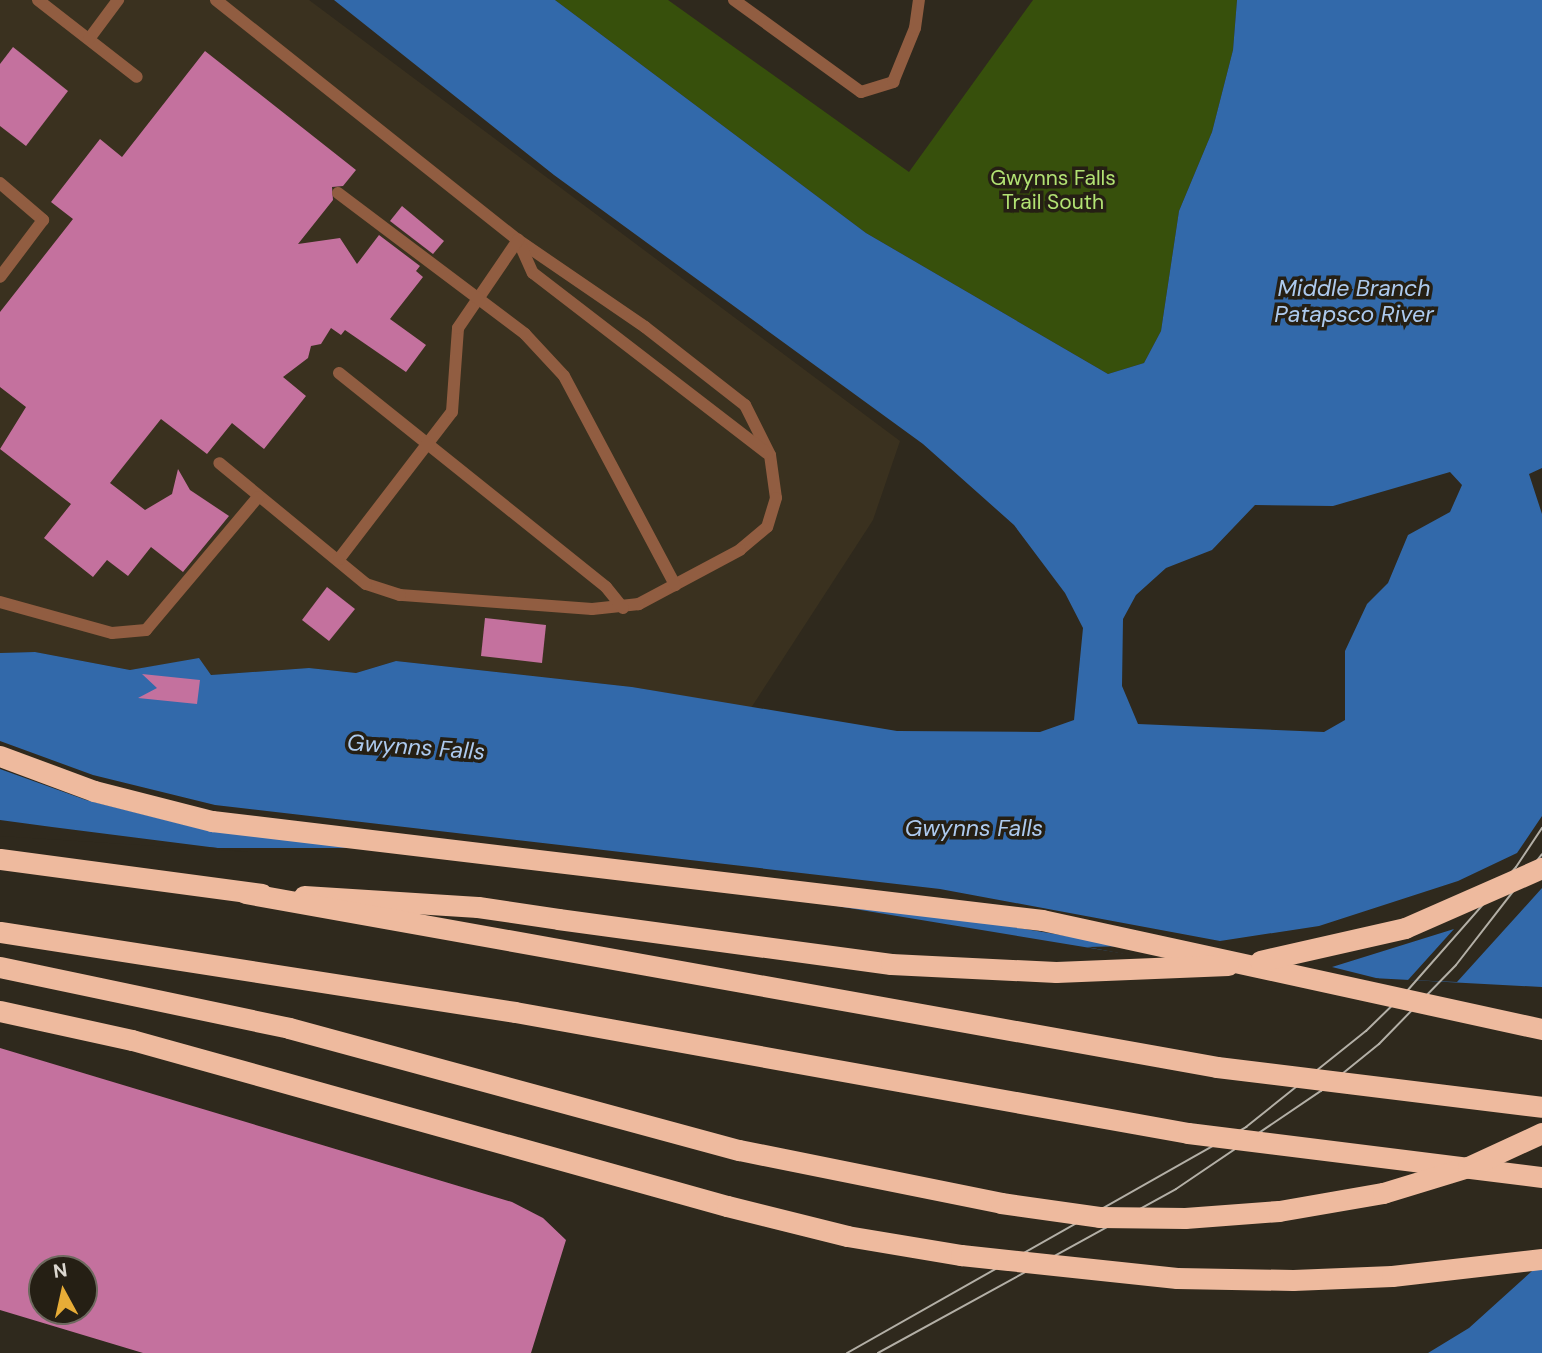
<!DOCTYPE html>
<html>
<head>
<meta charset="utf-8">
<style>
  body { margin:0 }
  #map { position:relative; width:1542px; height:1353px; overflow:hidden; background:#2f291d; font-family:"DM Sans",sans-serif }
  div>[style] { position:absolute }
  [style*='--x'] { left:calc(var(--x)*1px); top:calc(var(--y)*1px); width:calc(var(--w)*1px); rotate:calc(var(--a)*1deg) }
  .built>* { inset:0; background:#3a311f }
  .green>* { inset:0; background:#37500c }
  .water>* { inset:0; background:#3269aa }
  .pier>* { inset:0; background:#2f291d }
  .building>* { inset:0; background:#c4719e }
  .service>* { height:12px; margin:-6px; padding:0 6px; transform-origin:6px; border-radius:6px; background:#915d41 }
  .motorway>* { height:21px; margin:-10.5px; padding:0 10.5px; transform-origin:10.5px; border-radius:10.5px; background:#eeba9e }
  .tram>* { height:2px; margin:-1px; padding:0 1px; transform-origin:1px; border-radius:1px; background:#b3afa6 }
  .service-bridge>* { height:12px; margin:-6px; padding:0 6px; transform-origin:6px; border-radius:6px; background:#915d41 }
  .motorway-bridge>* { height:21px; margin:-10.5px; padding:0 10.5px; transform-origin:10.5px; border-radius:10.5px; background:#eeba9e }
  span { translate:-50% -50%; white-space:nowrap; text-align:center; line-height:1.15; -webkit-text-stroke:7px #251f14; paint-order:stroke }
  .park-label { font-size:21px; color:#b2e273 }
  .water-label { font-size:23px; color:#adcaee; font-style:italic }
  .north { position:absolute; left:28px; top:1255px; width:70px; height:70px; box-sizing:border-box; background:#251f14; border:2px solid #6e695f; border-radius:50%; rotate:352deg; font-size:19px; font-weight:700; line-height:28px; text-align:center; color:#dcd8d0 }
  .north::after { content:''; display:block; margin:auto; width:24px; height:32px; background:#e7ac37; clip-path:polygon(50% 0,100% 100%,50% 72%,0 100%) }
</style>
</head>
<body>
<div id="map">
  <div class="built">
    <div style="clip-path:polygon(0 0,309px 0,900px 441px,873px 520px,751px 708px,632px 687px,396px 661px,356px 673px,309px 668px,211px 675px,199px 659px,130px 670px,35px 652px,0 653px)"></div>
  </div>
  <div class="green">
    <div style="clip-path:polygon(555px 0,668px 0,909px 172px,1033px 0,1237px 0,1233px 50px,1212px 132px,1179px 211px,1161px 331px,1144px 363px,1108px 374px,866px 233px)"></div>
  </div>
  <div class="water">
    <div style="clip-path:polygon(evenodd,334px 0,555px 0,866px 233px,1108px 374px,1144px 363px,1161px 331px,1179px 211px,1212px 132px,1233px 50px,1237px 0,1542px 0,1542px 468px,1529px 474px,1542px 514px,1542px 987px,1224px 970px,764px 894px,366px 848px,218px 848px,0 833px,0 653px,35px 652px,130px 670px,199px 658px,211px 675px,309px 668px,356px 673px,396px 661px,632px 687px,897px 731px,1040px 732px,1074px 720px,1083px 628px,1065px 593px,1014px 525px,923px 444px,554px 175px,334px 0,1450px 472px,1462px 485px,1450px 512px,1408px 535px,1388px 583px,1367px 604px,1345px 651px,1345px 720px,1324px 732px,1138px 724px,1122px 686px,1123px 619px,1136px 595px,1166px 568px,1212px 550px,1255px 505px,1333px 506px,1450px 472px)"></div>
    <div style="clip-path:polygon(1542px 1262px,1542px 1353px,1428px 1353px,1469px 1328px)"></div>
  </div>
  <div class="pier">
    <div style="clip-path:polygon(0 741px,93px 775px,215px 805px,940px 889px,1220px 941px,1319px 926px,1458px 881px,1517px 853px,1542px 816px,1542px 888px,1457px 982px,1408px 980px,1454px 929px,1332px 967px,1380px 979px,1223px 973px,1087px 947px,1127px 946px,942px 915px,210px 831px,86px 800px,0 769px)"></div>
    <div style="clip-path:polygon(0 820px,52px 827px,249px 852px,0 836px)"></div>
  </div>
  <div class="building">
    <div style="clip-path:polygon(13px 47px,68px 91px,26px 146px,0 126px,0 64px)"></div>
    <div style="clip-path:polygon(205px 51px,356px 170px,343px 186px,332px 187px,333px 200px,298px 244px,340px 238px,357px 264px,379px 235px,420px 266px,416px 271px,423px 277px,390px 319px,426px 345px,406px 372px,345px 330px,341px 335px,331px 328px,321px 344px,311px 346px,308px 358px,283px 377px,306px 396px,264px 449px,232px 423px,207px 454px,161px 419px,110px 483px,145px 510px,172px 494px,178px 469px,190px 490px,229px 516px,183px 572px,151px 547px,128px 576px,107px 560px,93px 577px,44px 538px,71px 504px,0 449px,26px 407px,0 387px,0 312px,73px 219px,51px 202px,100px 139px,122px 157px)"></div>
    <div style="clip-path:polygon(402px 206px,444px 241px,433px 254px,390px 221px)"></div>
    <div style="clip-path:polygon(327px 587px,355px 609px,329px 641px,302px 620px)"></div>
    <div style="clip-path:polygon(485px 618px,546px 625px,542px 663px,481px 656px)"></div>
    <div style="clip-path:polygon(142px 674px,200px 680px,197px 704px,138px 698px,157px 688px)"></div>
    <div style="clip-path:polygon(evenodd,0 1048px,512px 1202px,543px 1218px,566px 1240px,531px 1353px,143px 1353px,0 1310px,0 1048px,42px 1269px,84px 1269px,84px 1311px,42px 1311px,42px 1269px)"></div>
  </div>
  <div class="service">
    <div style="--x:38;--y:0;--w:125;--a:37.9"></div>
    <div style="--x:216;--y:0;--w:386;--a:38.5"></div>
    <div style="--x:518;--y:240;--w:154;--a:34.4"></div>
    <div style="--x:645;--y:327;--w:127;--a:38"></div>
    <div style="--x:745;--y:405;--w:56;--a:63.4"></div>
    <div style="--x:770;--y:455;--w:43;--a:82.1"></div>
    <div style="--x:776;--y:498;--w:30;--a:107"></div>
    <div style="--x:767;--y:527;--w:35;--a:140"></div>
    <div style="--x:740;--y:550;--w:115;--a:151.9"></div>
    <div style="--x:639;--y:604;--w:47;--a:173.9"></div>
    <div style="--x:592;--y:609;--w:193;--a:-175.8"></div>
    <div style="--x:400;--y:595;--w:36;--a:-162"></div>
    <div style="--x:366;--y:584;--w:190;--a:-140.5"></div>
    <div style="--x:734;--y:0;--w:157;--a:35.9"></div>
    <div style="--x:861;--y:92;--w:34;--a:-17"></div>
    <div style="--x:893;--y:82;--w:58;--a:-67.8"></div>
    <div style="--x:915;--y:28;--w:28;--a:-82"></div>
    <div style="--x:89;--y:39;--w:49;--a:-53.4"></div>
    <div style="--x:0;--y:183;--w:57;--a:40.7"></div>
    <div style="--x:43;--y:220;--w:71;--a:127"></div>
    <div style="--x:518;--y:240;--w:36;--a:66"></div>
    <div style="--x:533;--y:273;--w:295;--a:37.6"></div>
    <div style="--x:525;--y:334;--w:57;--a:47.1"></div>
    <div style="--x:564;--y:376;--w:237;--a:62"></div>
    <div style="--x:339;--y:373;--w:342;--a:38.7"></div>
    <div style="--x:606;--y:587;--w:27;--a:51"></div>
    <div style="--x:339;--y:559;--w:185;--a:-52.5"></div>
    <div style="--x:452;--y:412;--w:84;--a:-85.9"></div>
    <div style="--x:458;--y:328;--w:107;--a:-55.7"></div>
    <div style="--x:0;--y:602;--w:116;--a:15.5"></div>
    <div style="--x:112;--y:633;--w:34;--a:-5"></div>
    <div style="--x:146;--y:630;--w:174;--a:-49.9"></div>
  </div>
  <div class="motorway">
    <div style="--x:0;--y:859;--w:264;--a:7.6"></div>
    <div style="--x:304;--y:896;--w:174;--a:3.6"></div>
    <div style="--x:478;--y:907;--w:81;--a:8.5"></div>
    <div style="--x:0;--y:967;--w:295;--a:11.9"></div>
    <div style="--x:289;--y:1028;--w:466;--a:15.2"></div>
  </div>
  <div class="tram">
    <div style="--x:847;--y:1353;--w:459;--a:-29.5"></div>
    <div style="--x:1246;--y:1127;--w:154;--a:-38.7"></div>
    <div style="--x:1366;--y:1031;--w:57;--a:-44.3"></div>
    <div style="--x:1407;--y:991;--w:165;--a:-48.7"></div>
    <div style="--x:1516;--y:867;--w:47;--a:-56.3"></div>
    <div style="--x:878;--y:1353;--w:340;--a:-28.8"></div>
    <div style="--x:1176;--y:1189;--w:175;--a:-34.1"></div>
    <div style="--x:1321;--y:1091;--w:75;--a:-39"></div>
    <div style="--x:1379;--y:1044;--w:110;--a:-45.7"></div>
    <div style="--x:1456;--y:965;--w:140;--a:-52.2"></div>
  </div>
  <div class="service-bridge">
    <div style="--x:338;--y:193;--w:234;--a:37"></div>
  </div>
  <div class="motorway-bridge">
    <div style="--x:0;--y:756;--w:100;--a:20.4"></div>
    <div style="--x:94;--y:791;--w:122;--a:14.3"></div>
    <div style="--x:212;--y:821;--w:836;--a:6.8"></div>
    <div style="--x:1042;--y:920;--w:512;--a:12.3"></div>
    <div style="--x:245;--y:893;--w:987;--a:10.15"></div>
    <div style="--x:1217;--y:1067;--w:327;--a:7"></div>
    <div style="--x:558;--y:919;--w:336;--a:7.7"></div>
    <div style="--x:891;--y:964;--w:165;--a:2.8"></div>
    <div style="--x:1056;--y:972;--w:172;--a:-2.3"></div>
    <div style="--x:0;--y:932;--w:521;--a:8.83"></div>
    <div style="--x:515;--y:1012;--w:684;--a:10.19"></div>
    <div style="--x:1188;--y:1133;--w:357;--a:7.1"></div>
    <div style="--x:1260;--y:961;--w:149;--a:-12.8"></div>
    <div style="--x:1405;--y:928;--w:150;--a:-23.7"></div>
    <div style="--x:0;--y:1011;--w:135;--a:12.4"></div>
    <div style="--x:132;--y:1040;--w:618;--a:15.59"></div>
    <div style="--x:727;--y:1206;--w:124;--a:14"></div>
    <div style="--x:847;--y:1236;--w:116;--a:9.5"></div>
    <div style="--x:961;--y:1255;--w:217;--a:6.1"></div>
    <div style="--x:1177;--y:1278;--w:116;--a:1"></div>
    <div style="--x:1293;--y:1280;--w:99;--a:-2.3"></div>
    <div style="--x:1392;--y:1276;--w:151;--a:-6.5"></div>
    <div style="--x:739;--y:1150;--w:267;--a:11.4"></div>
    <div style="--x:1001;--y:1203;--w:99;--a:8.1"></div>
    <div style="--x:1099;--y:1217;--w:86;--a:0.7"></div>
    <div style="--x:1185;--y:1218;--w:94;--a:-4.3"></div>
    <div style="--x:1279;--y:1211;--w:106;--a:-9.8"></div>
    <div style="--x:1383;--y:1193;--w:89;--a:-17"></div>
    <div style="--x:1468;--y:1167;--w:81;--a:-24.7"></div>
  </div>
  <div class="park-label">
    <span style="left:1053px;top:190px">Gwynns Falls<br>Trail South</span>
  </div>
  <div class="water-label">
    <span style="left:1354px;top:301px">Middle Branch<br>Patapsco River</span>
    <span style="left:416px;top:747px;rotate:4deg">Gwynns Falls</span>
    <span style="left:974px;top:828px">Gwynns Falls</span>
  </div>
  <div class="north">N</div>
</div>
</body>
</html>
